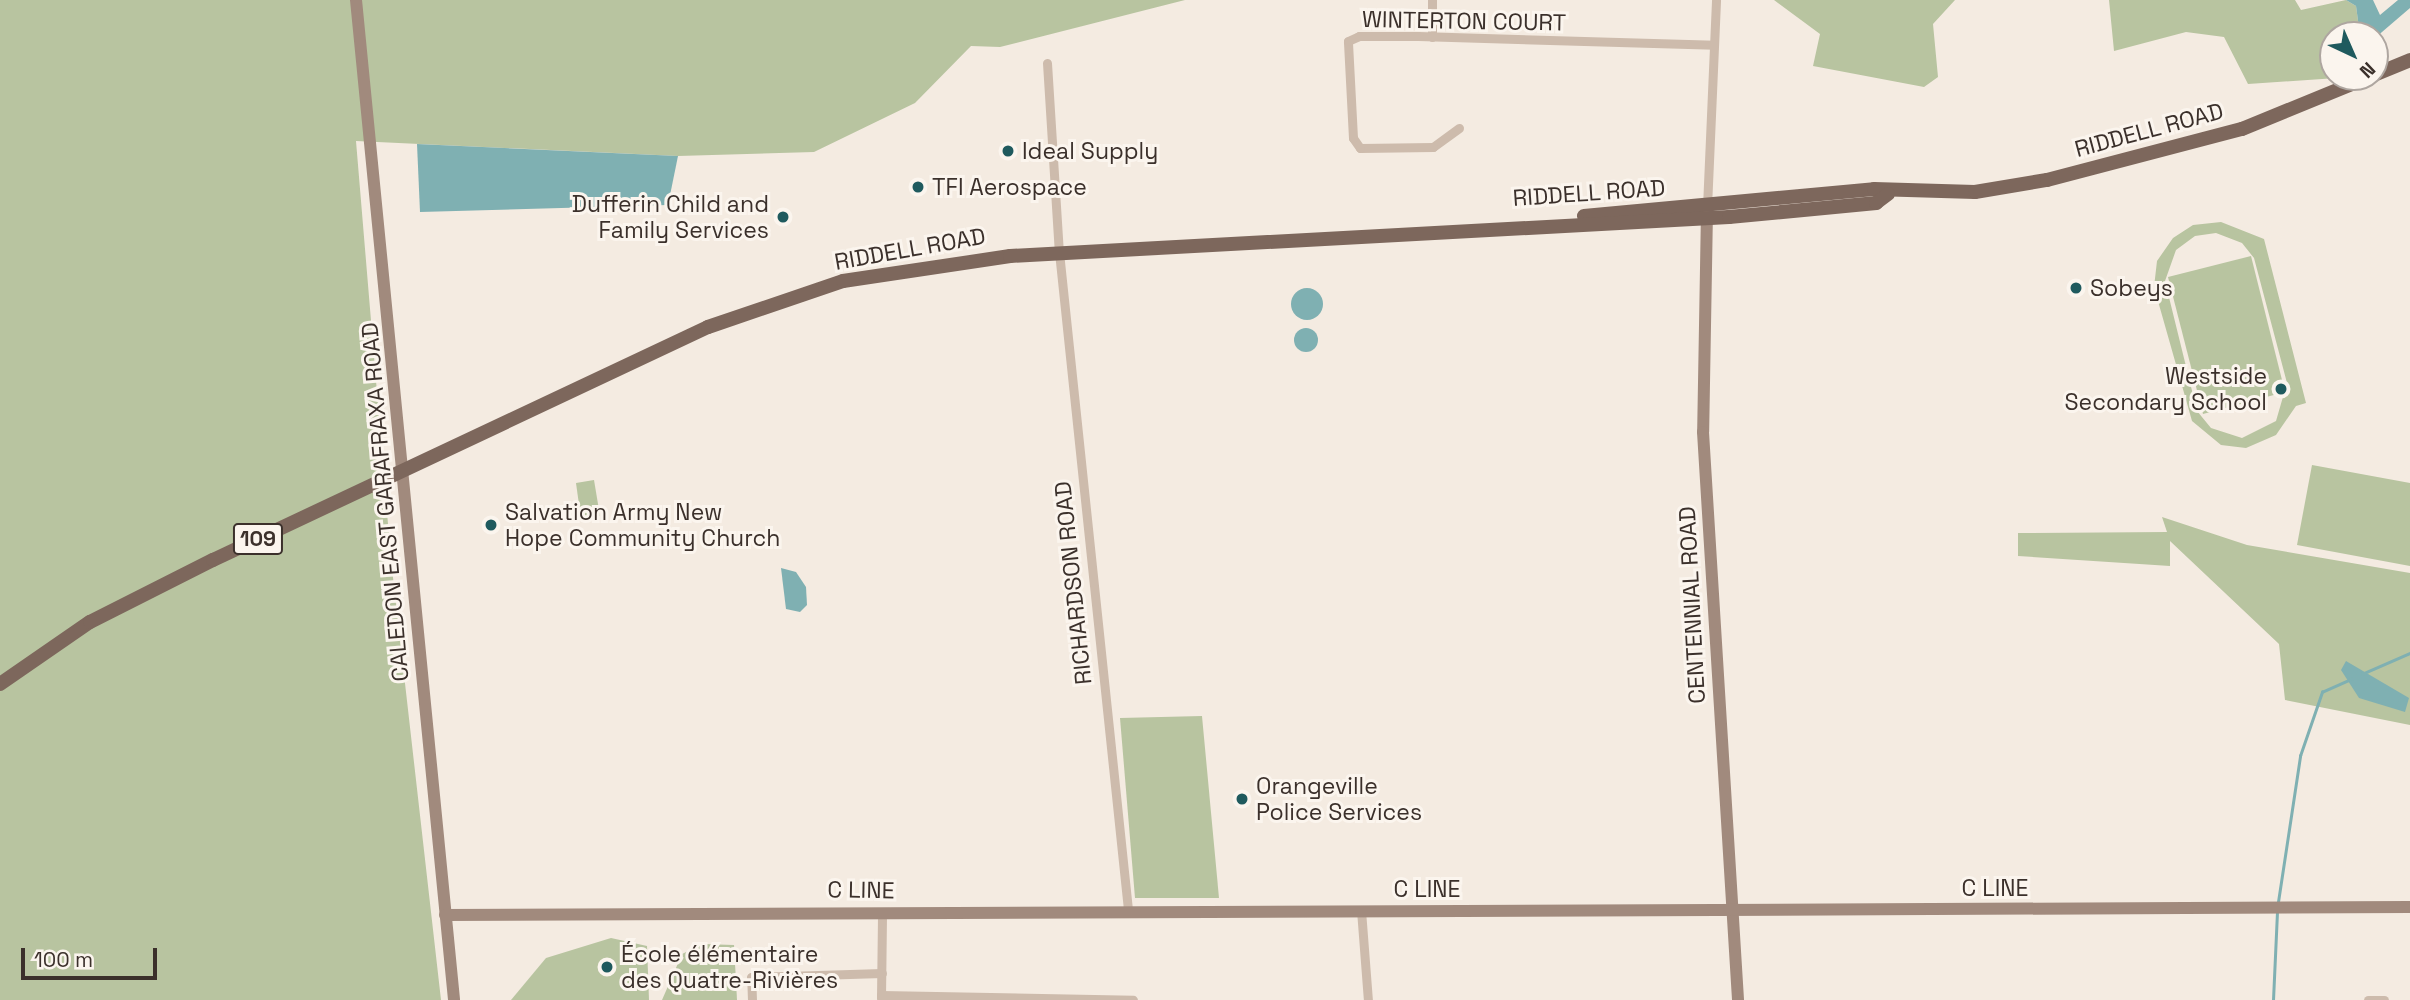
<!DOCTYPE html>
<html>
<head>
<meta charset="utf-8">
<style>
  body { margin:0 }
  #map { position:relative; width:2410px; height:1000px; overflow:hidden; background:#f4ebe1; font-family:"Space Grotesk",sans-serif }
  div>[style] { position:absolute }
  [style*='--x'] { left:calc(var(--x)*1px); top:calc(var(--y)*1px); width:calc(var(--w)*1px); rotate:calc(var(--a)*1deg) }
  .green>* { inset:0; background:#b8c4a0 }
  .water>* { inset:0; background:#7fb0b2 }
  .round { border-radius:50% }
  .stream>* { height:2.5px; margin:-1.25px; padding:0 1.25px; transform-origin:1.25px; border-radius:1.25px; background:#7fb0b2 }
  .street>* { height:9px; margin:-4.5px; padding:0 4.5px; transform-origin:4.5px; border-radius:4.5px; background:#cdbbac }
  .secondary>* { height:12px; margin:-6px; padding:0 6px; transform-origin:6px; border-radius:6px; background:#a18a7d }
  .primary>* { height:14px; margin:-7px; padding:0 7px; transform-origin:7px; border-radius:7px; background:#7d675c }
  .dots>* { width:19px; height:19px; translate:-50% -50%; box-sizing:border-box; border:4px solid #fbf5ee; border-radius:50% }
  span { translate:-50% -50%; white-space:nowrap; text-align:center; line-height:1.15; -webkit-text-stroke:6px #fbf5ee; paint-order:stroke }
  .shield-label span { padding:2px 5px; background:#fbf5ee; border:2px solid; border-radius:5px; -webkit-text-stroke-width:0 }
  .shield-label { font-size:21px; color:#3b302b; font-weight:700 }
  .street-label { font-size:23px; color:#3b302b }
  .poi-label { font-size:23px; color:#3b302b }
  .left { translate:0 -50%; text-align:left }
  .right { translate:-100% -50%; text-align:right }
  .north { position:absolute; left:2319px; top:21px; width:70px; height:70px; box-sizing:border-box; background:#fbf5ee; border:2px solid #aea6a0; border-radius:50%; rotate:136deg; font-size:19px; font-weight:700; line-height:28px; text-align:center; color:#3b302b }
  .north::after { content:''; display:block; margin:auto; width:24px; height:32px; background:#1f5a5e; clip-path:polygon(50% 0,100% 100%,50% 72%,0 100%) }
  .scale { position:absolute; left:21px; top:948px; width:136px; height:32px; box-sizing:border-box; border:4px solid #3b302b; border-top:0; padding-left:9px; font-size:21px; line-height:24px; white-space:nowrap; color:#3b302b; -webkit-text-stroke:5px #fbf5ee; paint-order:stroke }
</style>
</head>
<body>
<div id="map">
  <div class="green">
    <div style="clip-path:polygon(0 0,1185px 0,1000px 47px,971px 46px,915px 103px,814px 152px,678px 156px,356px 141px,391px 560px,441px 1000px,0 1000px)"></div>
    <div style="clip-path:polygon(1774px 0,1955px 0,1933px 24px,1938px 77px,1924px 87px,1813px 66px,1820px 34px)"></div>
    <div style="clip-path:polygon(2109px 0,2295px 0,2301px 10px,2346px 0,2356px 6px,2360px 35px,2333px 35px,2333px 77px,2351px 77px,2248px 84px,2224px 37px,2186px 32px,2114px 51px)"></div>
    <div style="clip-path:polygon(evenodd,2221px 222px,2264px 239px,2306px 403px,2296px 406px,2276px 435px,2246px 448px,2221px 445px,2192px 421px,2154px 287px,2157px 261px,2173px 238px,2193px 225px,2221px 222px,2216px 233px,2242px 243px,2254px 258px,2287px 383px,2276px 421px,2242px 438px,2211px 428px,2197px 411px,2165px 281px,2176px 250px,2195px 236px,2216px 233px)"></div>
    <div style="clip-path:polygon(2251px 256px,2285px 392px,2203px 414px,2168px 277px)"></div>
    <div style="clip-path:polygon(2312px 465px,2410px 483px,2410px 566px,2297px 545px)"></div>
    <div style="clip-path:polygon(594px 480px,600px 516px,581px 519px,576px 483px)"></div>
    <div style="clip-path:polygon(2162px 517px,2247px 545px,2410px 573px,2410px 725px,2285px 700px,2279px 644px,2170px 541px,2170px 566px,2018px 556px,2018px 533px,2167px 532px)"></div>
    <div style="clip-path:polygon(1202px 716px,1219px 898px,1135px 898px,1120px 718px)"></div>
    <div style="clip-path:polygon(611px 938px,647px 946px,649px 1000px,511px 1000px,546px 958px)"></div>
    <div style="clip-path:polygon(703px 944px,734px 945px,737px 1000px,662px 1000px,682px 954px)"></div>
  </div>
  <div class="water">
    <div style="clip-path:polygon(2346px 0,2373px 0,2380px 15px,2398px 0,2410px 0,2410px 8px,2375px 38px,2360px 35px,2356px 6px)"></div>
    <div style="clip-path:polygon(417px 144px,678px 156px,668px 205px,420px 212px)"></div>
    <div class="round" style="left:1291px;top:288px;width:32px;height:32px"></div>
    <div class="round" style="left:1294px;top:328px;width:24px;height:24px"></div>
    <div style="clip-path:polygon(781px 568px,796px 572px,806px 587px,807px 605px,800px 612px,786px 609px)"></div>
    <div style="clip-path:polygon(2346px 661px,2409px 698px,2405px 712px,2359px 698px,2341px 670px)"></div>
  </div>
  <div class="stream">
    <div style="--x:2362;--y:674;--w:52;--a:-23.6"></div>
    <div style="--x:2278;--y:902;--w:148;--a:-81.4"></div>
    <div style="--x:2300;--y:756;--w:68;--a:-71"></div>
    <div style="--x:2322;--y:692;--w:34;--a:-24"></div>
    <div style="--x:2273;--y:1000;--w:88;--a:-87.4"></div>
  </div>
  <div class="street">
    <div style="--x:1432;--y:37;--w:37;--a:-90"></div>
    <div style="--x:1047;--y:63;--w:189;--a:86.4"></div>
    <div style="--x:1059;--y:252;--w:662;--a:84.01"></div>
    <div style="--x:1459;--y:128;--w:32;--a:144"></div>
    <div style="--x:1433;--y:147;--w:73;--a:179.2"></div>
    <div style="--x:1360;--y:148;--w:12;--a:-125"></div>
    <div style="--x:1353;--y:138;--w:97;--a:-93"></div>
    <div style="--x:1348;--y:41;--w:12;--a:-24"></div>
    <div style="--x:1359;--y:36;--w:59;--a:0"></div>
    <div style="--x:1418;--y:36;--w:296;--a:1.7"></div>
    <div style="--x:1707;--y:207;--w:207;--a:-87.5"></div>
    <div style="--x:1361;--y:910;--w:90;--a:85.6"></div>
    <div style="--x:881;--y:995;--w:252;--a:1.1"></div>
    <div style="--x:881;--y:998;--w:86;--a:-89.3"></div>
    <div style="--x:752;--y:1000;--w:23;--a:-92"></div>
    <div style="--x:751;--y:977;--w:131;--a:-1.7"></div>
    <div style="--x:2368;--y:1000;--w:16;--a:0"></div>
  </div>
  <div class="secondary">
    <div style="--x:356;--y:0;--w:1005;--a:84.4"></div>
    <div style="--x:1707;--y:211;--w:221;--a:91"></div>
    <div style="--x:1703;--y:432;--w:569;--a:86.47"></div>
    <div style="--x:445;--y:915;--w:1965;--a:-0.23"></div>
  </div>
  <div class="primary">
    <div style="--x:1584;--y:216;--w:291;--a:-5.3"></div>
    <div style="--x:1874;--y:189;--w:101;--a:1.7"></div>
    <div style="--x:1975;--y:192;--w:73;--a:-9.5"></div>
    <div style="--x:2047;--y:180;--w:202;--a:-14.7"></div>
    <div style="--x:2242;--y:129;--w:182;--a:-22.3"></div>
    <div style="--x:0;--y:684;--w:109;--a:-34.6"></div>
    <div style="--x:90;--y:622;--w:138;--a:-26.8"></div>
    <div style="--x:213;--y:560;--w:547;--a:-25.21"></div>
    <div style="--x:708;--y:327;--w:143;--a:-18.8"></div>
    <div style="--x:843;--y:281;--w:169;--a:-8.5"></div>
    <div style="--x:1010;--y:256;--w:720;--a:-3.1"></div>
    <div style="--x:1729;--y:217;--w:148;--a:-5.4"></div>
    <div style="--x:1876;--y:203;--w:15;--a:-37"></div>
  </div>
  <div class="dots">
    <div style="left:1008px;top:151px;background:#1f5a5e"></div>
    <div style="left:918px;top:187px;background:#1f5a5e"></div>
    <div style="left:783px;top:217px;background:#1f5a5e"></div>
    <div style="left:2076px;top:288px;background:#1f5a5e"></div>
    <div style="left:2281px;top:389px;background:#1f5a5e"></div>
    <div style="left:491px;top:525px;background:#1f5a5e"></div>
    <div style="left:1242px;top:799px;background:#1f5a5e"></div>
    <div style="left:607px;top:967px;background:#1f5a5e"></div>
  </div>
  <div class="shield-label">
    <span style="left:258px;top:539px">109</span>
  </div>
  <div class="street-label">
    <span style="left:1464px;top:21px;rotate:1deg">WINTERTON COURT</span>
    <span style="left:2149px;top:130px;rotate:-15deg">RIDDELL ROAD</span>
    <span style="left:1589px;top:193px;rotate:-4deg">RIDDELL ROAD</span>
    <span style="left:910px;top:249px;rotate:-10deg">RIDDELL ROAD</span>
    <span style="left:385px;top:502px;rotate:-95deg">CALEDON EAST GARAFRAXA ROAD</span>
    <span style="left:1073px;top:583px;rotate:-96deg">RICHARDSON ROAD</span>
    <span style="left:1692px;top:605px;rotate:-93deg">CENTENNIAL ROAD</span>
    <span style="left:1995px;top:888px">C LINE</span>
    <span style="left:1427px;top:889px">C LINE</span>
    <span style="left:861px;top:890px;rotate:1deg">C LINE</span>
  </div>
  <div class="poi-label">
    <span class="left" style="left:1022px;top:151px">Ideal Supply</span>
    <span class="left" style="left:932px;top:187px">TFI Aerospace</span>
    <span class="right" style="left:769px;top:217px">Dufferin Child and<br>Family Services</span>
    <span class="left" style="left:2090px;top:288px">Sobeys</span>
    <span class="right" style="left:2267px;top:389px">Westside<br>Secondary School</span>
    <span class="left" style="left:505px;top:525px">Salvation Army New<br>Hope Community Church</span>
    <span class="left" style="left:1256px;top:799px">Orangeville<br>Police Services</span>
    <span class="left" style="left:621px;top:967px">École élémentaire<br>des Quatre-Rivières</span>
  </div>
  <div class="north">N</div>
  <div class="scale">100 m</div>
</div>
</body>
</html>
